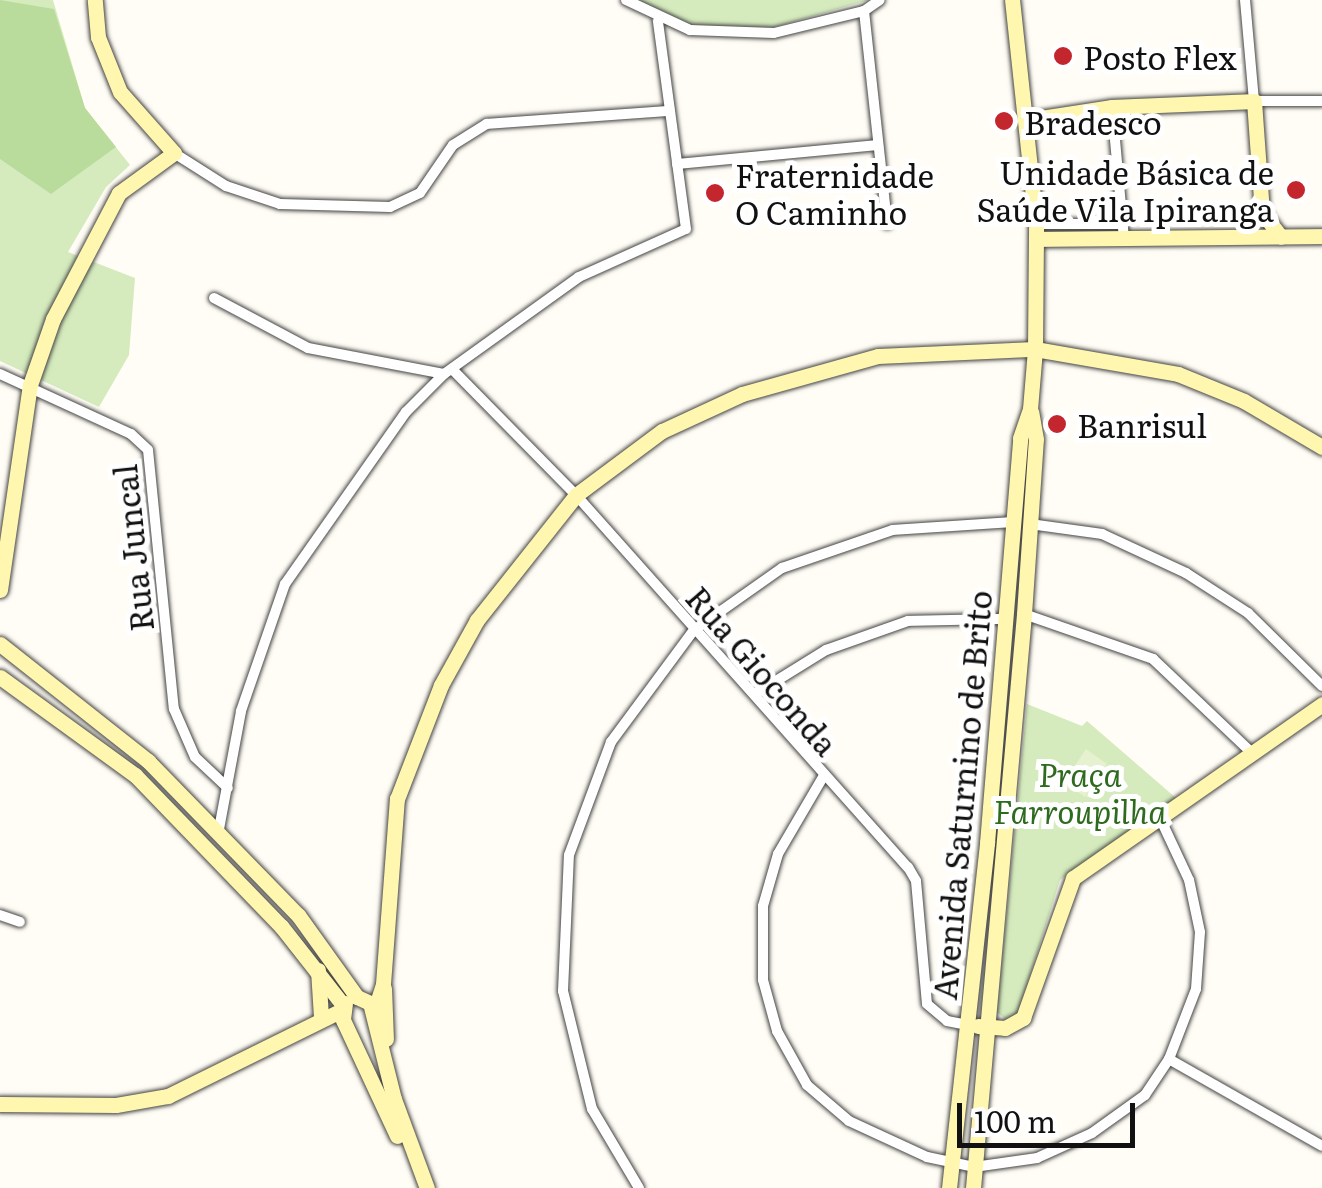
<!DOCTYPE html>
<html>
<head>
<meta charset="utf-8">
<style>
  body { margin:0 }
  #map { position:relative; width:1322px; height:1188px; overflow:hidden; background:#fffdf5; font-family:Literata,serif }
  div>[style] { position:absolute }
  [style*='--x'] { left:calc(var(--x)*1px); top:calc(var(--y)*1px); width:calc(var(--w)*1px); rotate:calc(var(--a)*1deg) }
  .green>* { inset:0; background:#d5ebbd }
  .forest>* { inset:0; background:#b9dc9c }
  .pitch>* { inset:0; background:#e6f2cf }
  .roads { filter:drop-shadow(0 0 2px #444) drop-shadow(0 0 2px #444) }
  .street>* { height:10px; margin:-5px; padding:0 5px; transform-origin:5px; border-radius:5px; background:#fff }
  .secondary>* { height:15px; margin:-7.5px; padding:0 7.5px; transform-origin:7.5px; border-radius:7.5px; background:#fff6b0 }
  .dots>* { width:28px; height:28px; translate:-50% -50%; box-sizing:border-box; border:5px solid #fff; border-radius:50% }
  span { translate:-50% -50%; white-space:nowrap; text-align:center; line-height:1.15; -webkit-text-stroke:10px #fff; paint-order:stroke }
  .poi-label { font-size:32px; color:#111 }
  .left { translate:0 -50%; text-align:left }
  .right { translate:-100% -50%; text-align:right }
  .street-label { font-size:32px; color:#111 }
  .park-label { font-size:32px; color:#2f6b1f; font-style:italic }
  .scale { position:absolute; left:957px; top:1103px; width:178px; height:45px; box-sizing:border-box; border:5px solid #111; border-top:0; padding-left:12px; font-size:30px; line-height:35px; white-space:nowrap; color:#111; -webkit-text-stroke:8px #fff; paint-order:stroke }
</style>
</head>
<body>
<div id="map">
  <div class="green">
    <div style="clip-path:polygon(0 0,53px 0,85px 108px,130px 165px,106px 187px,68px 252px,135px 278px,129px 355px,99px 407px,0 361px)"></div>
    <div style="clip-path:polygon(632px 0,869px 0,771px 28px,688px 26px)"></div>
    <div style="clip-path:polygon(1027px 704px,1082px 726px,1087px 721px,1176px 798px,1060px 880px,1018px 1014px,1006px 1020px,997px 1012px)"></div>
  </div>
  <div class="forest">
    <div style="clip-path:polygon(0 0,54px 9px,85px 108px,116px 147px,51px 194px,0 159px)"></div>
  </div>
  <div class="pitch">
    <div style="clip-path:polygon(1086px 749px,1107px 764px,1085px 797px,1064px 782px)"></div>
  </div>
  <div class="roads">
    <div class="street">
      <div style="--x:626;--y:0;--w:71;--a:25.1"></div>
      <div style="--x:690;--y:30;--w:84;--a:2"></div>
      <div style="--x:774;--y:33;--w:93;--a:-13.7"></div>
      <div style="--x:864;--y:11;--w:19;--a:-35"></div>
      <div style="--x:1245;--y:0;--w:101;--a:84.9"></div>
      <div style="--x:1254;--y:101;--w:68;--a:0"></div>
      <div style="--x:864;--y:11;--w:214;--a:83.8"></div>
      <div style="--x:1112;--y:107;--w:133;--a:84.8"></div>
      <div style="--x:174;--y:153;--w:62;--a:32.4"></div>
      <div style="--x:226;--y:186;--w:57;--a:18.4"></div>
      <div style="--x:280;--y:204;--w:110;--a:1.6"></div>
      <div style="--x:390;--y:207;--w:33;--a:-25"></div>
      <div style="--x:420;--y:193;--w:58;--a:-55.5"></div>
      <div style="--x:453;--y:145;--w:40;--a:-32"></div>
      <div style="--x:487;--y:124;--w:183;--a:-4.1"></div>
      <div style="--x:677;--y:164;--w:202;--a:-5.4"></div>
      <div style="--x:1036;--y:224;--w:87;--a:0"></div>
      <div style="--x:214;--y:298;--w:106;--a:28"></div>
      <div style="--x:308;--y:348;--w:138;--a:10.8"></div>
      <div style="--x:452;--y:369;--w:177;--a:45.5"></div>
      <div style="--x:576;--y:495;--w:499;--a:48.3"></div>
      <div style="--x:908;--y:867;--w:16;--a:60"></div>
      <div style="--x:916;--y:881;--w:123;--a:84.9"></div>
      <div style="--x:927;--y:1004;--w:26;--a:40"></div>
      <div style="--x:947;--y:1021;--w:21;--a:11"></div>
      <div style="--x:0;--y:374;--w:144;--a:24.6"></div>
      <div style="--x:131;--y:434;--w:23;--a:43"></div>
      <div style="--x:148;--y:450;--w:260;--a:84.3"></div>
      <div style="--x:174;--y:709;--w:52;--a:66.4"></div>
      <div style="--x:195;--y:757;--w:45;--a:43.2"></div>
      <div style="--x:1030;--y:524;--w:73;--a:7.9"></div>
      <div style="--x:1102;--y:534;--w:93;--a:24.9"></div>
      <div style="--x:1186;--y:573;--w:74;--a:32.8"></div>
      <div style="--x:1248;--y:613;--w:104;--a:44.6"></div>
      <div style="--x:1024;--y:614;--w:137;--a:19.2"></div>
      <div style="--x:1153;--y:659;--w:137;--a:43.5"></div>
      <div style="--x:755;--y:694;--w:84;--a:-31.8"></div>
      <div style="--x:826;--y:650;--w:87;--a:-19.5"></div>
      <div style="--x:908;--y:621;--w:97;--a:-1.2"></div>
      <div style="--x:823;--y:777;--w:89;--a:120.3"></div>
      <div style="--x:778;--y:854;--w:54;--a:106.1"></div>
      <div style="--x:763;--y:906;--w:74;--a:90"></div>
      <div style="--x:763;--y:980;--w:53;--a:74.6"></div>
      <div style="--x:777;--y:1031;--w:62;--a:60.9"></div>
      <div style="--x:807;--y:1085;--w:55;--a:40.6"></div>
      <div style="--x:849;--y:1121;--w:86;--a:24.8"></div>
      <div style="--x:927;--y:1157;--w:48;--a:12"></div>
      <div style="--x:974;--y:1167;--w:64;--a:-8.1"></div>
      <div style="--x:1037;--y:1158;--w:60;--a:-24.4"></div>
      <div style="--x:1092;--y:1133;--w:65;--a:-35.6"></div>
      <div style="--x:1145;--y:1095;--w:43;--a:-56.3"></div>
      <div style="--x:1169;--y:1059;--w:75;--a:-68.9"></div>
      <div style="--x:1196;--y:989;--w:57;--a:-86"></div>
      <div style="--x:1200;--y:932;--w:53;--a:-101.9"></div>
      <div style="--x:1189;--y:880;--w:68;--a:-115.1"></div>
      <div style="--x:219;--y:829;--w:120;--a:-79.4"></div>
      <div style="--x:241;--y:711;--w:134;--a:-70.9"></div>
      <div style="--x:285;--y:584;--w:210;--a:-54.9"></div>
      <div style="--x:406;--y:412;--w:54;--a:-45"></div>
      <div style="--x:444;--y:374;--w:166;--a:-35.7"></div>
      <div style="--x:579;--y:277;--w:117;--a:-24.2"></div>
      <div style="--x:686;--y:229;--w:210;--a:-97.7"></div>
      <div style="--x:0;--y:915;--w:21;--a:19"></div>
      <div style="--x:1169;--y:1059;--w:176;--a:29.6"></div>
      <div style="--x:639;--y:1188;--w:92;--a:-120.7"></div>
      <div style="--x:592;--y:1109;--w:122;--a:-103.8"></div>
      <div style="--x:563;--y:991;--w:136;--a:-87.5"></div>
      <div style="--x:569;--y:855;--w:121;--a:-69.6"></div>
      <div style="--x:611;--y:742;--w:139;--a:-53.5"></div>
      <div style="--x:694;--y:630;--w:108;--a:-35.2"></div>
      <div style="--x:782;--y:568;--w:117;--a:-18.9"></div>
      <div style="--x:893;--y:530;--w:119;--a:-3.8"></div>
    </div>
    <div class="secondary">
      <div style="--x:1028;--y:120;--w:85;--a:-8.8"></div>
      <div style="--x:1112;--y:107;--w:142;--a:-2.4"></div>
      <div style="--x:1254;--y:101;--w:111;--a:85.9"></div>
      <div style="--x:1262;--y:212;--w:31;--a:53"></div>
      <div style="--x:1036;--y:239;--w:286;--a:-0.6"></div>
      <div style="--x:0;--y:590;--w:207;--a:-81.7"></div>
      <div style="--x:30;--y:385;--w:70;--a:-70.8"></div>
      <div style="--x:53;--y:319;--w:142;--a:-62.4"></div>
      <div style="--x:119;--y:193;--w:68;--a:-36"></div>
      <div style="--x:174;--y:153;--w:81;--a:-131.5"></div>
      <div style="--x:120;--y:92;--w:59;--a:-111.8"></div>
      <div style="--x:98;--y:37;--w:37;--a:-95"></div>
      <div style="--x:0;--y:644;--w:189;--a:38.3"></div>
      <div style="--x:148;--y:761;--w:215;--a:45.8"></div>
      <div style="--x:298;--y:915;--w:101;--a:54.3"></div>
      <div style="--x:357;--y:997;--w:14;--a:25"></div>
      <div style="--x:370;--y:1003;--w:99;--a:76"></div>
      <div style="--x:394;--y:1099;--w:95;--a:69.7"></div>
      <div style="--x:0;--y:677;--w:167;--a:36"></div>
      <div style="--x:135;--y:775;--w:210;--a:46"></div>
      <div style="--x:281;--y:926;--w:100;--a:51.9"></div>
      <div style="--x:318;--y:970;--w:46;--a:86.3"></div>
      <div style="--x:384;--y:988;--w:51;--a:87.8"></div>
      <div style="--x:345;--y:1003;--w:17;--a:97"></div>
      <div style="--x:343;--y:1020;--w:128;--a:65"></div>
      <div style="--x:374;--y:1012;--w:29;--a:-72"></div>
      <div style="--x:383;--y:984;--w:186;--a:-85.7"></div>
      <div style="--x:397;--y:799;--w:122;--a:-68.9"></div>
      <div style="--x:441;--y:685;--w:74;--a:-61"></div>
      <div style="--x:477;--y:620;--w:159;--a:-51.6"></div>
      <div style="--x:576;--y:495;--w:107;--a:-36.7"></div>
      <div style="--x:662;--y:431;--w:88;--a:-24.8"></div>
      <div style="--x:742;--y:394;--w:141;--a:-15.6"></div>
      <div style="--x:878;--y:356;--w:157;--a:-2.6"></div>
      <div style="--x:1035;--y:349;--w:145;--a:9.9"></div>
      <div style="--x:1178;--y:374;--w:71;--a:22.2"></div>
      <div style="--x:1244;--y:401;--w:91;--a:30.5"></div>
      <div style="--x:978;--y:1026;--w:27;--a:4"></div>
      <div style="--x:1005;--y:1028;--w:21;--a:-29"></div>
      <div style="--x:1023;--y:1018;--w:149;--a:-70.3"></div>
      <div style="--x:1073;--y:878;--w:304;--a:-34.9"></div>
      <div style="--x:0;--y:1104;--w:116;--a:0.5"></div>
      <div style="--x:116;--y:1105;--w:53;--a:-9.8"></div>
      <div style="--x:168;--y:1096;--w:194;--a:-26.3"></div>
      <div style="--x:949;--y:1188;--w:347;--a:-83.7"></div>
      <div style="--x:987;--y:843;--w:406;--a:-85.3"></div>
      <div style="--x:1020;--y:438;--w:31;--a:-71"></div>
      <div style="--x:1030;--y:409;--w:60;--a:-85.2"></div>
      <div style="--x:1035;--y:349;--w:125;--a:-89.5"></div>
      <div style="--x:1036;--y:224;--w:225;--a:-96.1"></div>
      <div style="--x:973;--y:1188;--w:576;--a:-84.92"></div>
      <div style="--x:1024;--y:614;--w:175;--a:-86.1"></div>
      <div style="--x:1036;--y:439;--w:27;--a:-100"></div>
    </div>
  </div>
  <div class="dots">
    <div style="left:1063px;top:56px;background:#c4262e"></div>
    <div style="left:1004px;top:121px;background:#c4262e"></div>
    <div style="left:1296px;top:190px;background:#c4262e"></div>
    <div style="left:715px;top:193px;background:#c4262e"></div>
    <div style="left:1057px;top:424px;background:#c4262e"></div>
  </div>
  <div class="poi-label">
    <span class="left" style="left:1083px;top:56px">Posto Flex</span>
    <span class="left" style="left:1024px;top:121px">Bradesco</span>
    <span class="right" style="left:1274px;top:190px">Unidade Básica de<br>Saúde Vila Ipiranga</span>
    <span class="left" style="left:735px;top:193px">Fraternidade<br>O Caminho</span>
    <span class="left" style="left:1077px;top:424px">Banrisul</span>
  </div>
  <div class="street-label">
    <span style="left:132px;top:548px;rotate:-96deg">Rua Juncal</span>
    <span style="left:763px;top:670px;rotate:49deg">Rua Gioconda</span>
    <span style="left:961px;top:795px;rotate:-85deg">Avenida Saturnino de Brito</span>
  </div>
  <div class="park-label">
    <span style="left:1080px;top:792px">Praça<br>Farroupilha</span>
  </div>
  <div class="scale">100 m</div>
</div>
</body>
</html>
